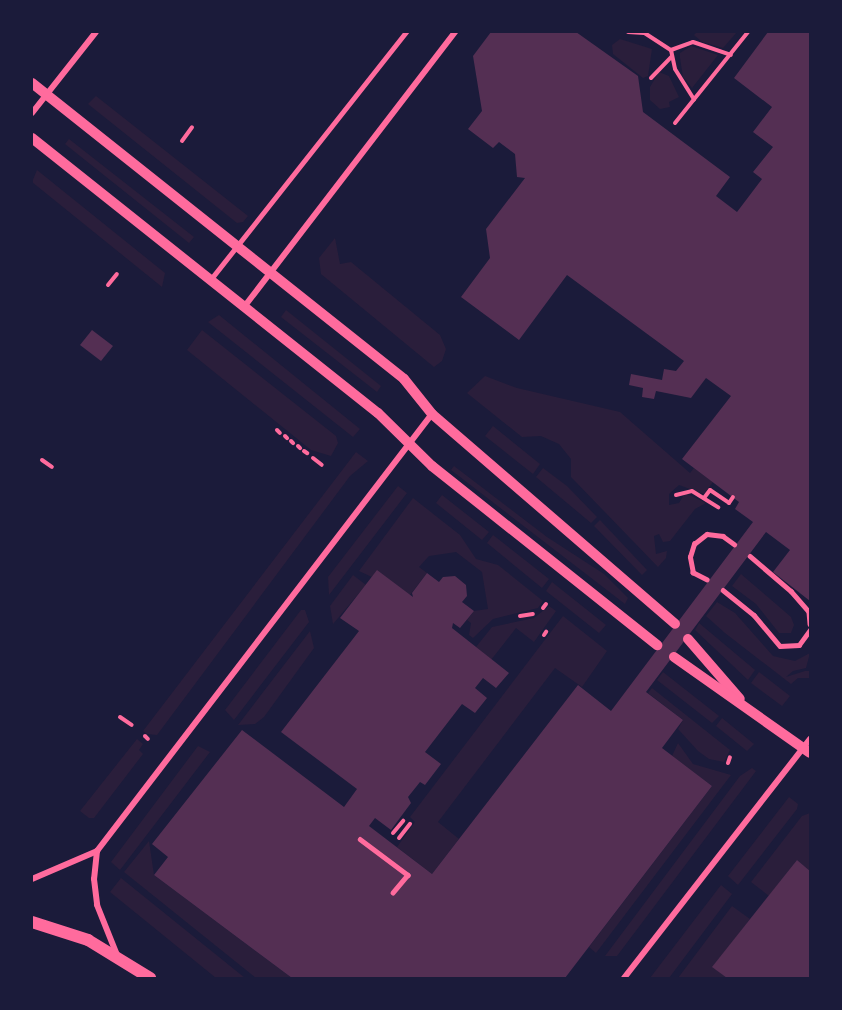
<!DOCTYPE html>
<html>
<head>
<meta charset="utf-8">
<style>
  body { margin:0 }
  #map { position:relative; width:842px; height:1010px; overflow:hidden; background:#1b1b3a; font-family:Figtree,sans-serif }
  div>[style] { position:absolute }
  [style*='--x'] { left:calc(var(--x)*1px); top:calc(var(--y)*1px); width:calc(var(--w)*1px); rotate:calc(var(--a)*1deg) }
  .green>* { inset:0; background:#2a1e3b }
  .building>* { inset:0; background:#542f53 }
  .path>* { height:4px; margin:-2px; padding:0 2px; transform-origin:2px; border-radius:2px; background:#ff6b9d }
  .service>* { height:4.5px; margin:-2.25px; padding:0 2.25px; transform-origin:2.25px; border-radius:2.25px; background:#ff6b9d }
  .minor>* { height:6px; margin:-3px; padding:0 3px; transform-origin:3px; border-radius:3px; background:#ff6b9d }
  .tertiary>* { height:10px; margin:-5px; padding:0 5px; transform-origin:5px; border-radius:5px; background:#ff6b9d }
  .secondary>* { height:12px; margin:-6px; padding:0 6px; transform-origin:6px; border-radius:6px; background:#ff6b9d }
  span { translate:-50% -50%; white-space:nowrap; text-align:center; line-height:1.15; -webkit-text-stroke:6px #1b1b3a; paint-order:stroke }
  .frame { position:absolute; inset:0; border:33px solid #1b1b3a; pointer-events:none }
</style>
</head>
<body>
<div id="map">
  <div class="green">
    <div style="clip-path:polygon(697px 32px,737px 32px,723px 48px,702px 42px,694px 35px)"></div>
    <div style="clip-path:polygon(620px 39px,652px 49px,648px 76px,643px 78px,613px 54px,612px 45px)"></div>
    <div style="clip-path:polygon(691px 46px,718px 55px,692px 88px,683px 77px,680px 58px,680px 53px)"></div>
    <div style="clip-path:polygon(659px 72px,669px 76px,679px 97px,669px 102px,670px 107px,660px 109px,650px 100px,650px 87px)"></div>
    <div style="clip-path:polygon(96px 96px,248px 216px,243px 222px,237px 223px,88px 104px)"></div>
    <div style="clip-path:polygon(69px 139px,194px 237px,189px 243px,65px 144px)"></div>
    <div style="clip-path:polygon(37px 170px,165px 273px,162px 287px,32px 182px)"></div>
    <div style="clip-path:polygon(335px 238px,340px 264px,351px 262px,440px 335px,446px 349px,442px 361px,434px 367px,321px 274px,319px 258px)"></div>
    <div style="clip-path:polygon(286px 310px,381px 386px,377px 392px,281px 317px)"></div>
    <div style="clip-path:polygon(219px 315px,360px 429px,353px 437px,208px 322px)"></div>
    <div style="clip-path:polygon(202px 330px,336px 436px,338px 443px,331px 456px,311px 450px,187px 350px)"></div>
    <div style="clip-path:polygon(485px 376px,517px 388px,620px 412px,690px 473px,694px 468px,713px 482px,704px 494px,679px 485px,669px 494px,669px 505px,679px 503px,685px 493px,706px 503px,695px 509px,670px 541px,663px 542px,659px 534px,654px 536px,656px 554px,667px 551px,666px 558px,658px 567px,571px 477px,571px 459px,559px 444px,541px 436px,522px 437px,467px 393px)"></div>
    <div style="clip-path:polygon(493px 426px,540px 464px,533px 474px,485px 436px)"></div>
    <div style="clip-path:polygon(356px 452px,368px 461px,350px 476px,157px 735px,147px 734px,143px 731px)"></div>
    <div style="clip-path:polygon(454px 466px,547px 537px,604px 574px,628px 598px,625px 604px,451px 470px)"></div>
    <div style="clip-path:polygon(543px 468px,567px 486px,597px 517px,591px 523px,536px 477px)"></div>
    <div style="clip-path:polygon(398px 486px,407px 493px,329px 595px,328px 577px)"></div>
    <div style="clip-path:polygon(442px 495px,489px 532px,482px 540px,436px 503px)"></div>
    <div style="clip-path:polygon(413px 498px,460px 535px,476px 559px,498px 565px,543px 601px,538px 608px,493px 619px,473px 638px,469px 635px,471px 623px,467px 620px,474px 611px,488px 609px,482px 572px,456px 552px,429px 556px,419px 567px,427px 573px,410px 595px,359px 571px)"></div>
    <div style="clip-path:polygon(600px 520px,647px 570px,642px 575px,594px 526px)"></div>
    <div style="clip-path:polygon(493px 535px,549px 579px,542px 588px,487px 543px)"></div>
    <div style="clip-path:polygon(741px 574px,791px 617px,794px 625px,791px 633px,779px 633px,756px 604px,732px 586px)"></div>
    <div style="clip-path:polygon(353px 575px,366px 585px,333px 624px,330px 606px)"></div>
    <div style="clip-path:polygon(552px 582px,606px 625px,599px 633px,546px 591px)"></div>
    <div style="clip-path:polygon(717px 602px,735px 613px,773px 656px,795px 661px,810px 653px,806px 668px,793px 671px,786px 677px,805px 671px,810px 671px,809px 678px,798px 678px,791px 684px,725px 633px,706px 616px)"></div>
    <div style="clip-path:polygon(549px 606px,556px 611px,534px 642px,516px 628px,491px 660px,476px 647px,492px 627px,534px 618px)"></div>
    <div style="clip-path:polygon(301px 610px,305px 610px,309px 622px,234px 720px,225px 710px)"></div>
    <div style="clip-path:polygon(563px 616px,607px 651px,582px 687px,555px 668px,438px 822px,459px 839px,432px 874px,397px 847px,415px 822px,410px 817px)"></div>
    <div style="clip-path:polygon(699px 623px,755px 670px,748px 680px,695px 630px)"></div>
    <div style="clip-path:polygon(310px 631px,314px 648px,264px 717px,255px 724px,238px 725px)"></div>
    <div style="clip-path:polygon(663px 672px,719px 716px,712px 723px,657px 680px)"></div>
    <div style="clip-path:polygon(759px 672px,790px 696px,782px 706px,751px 683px)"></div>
    <div style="clip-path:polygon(652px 688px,730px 750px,724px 762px,709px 759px,698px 751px,678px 729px,683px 720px,648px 693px)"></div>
    <div style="clip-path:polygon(722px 718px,754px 744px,747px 751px,716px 726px)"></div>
    <div style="clip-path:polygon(137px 739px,143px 744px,139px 750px,143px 754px,94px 818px,89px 818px,80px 811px)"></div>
    <div style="clip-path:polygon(678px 743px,693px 764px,731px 775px,596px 953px,589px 947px,712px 786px,672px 756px)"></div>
    <div style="clip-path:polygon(198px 746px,210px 752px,120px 870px,111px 862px)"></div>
    <div style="clip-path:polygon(752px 768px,756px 771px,617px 956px,605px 956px,740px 776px)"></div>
    <div style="clip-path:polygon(789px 797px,798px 804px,797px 809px,738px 885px,728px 876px)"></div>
    <div style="clip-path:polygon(810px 813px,810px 871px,797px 860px,769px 896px,751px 882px,802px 816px)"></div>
    <div style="clip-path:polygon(149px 841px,154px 875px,292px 978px,256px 978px,124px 872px)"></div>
    <div style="clip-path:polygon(121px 878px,245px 978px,216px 978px,110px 892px)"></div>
    <div style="clip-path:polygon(721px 885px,732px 894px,669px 978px,650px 978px)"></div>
    <div style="clip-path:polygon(732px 906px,750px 919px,713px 967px,727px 978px,678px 978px)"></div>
  </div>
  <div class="building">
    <div style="clip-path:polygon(491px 32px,576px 32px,638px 76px,643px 112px,730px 177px,716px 196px,737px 212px,762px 179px,753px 172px,773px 147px,753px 132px,772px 107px,734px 78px,768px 32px,810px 32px,810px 601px,773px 572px,790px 550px,766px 532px,646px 692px,683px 720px,662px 748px,712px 786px,565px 978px,292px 978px,154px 875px,168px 857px,152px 844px,242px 730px,344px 807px,357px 789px,281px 732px,359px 631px,340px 618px,377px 570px,413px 597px,412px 593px,427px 573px,439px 582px,443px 577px,455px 576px,466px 585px,467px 596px,462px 602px,474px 611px,460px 628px,453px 623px,452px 628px,509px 673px,496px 688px,483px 678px,475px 688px,487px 698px,475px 713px,462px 704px,425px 752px,441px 764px,425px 785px,420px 782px,408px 797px,411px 803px,391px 830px,375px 818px,369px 826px,432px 874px,578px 685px,611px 711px,753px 522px,735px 509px,739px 502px,682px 459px,731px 396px,706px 378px,691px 398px,656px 391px,654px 399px,642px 397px,643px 388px,629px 385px,631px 374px,662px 380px,664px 369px,676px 371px,684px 361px,567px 275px,519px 340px,461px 297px,490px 258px,486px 229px,525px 178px,517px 177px,515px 154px,499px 142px,493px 148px,468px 129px,482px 111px,473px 56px)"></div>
    <div style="clip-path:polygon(92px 330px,113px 346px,101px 361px,80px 345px)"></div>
    <div style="clip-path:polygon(797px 860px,810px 871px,810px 978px,727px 978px,712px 967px)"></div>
  </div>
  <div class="path">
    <div style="--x:628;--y:32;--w:16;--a:4"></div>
    <div style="--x:643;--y:32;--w:33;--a:33"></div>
    <div style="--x:671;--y:50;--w:23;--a:-20"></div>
    <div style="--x:693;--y:42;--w:40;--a:18.9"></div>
    <div style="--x:671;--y:50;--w:19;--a:78"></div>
    <div style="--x:675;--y:69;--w:36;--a:58"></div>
    <div style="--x:651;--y:78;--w:30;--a:-46"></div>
    <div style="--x:675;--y:123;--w:117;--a:-51.3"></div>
    <div style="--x:182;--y:141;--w:17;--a:-54"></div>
    <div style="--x:108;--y:285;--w:14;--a:-51"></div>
    <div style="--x:277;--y:430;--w:4;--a:45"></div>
    <div style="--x:285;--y:436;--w:3;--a:45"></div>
    <div style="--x:291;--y:441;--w:3;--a:45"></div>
    <div style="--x:298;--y:446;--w:3;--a:45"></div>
    <div style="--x:304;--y:451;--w:4;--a:34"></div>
    <div style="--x:313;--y:458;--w:11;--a:38"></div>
    <div style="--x:42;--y:460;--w:12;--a:35"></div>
    <div style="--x:676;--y:495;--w:16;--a:-14"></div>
    <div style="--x:692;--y:491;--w:31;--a:32"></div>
    <div style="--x:704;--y:498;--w:10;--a:-53"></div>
    <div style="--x:710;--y:490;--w:23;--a:34"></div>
    <div style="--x:729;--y:503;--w:7;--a:-56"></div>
    <div style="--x:543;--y:608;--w:5;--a:-53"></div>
    <div style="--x:520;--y:616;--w:13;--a:-9"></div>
    <div style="--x:544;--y:635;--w:4;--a:-56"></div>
    <div style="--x:120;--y:717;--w:14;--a:34"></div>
    <div style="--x:145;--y:736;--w:4;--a:45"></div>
    <div style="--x:728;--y:763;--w:6;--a:-72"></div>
    <div style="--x:393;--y:833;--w:16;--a:-50"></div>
    <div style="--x:399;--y:838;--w:18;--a:-52"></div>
  </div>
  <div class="service">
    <div style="--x:211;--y:279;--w:315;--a:-51.7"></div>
    <div style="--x:750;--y:556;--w:54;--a:40.5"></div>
    <div style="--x:791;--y:591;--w:28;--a:49"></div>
    <div style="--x:809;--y:612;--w:12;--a:85"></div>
    <div style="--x:707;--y:580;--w:16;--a:-153"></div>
    <div style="--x:693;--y:573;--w:16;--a:-101"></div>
    <div style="--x:690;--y:557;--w:14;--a:-73"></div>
    <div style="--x:694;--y:544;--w:16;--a:-38"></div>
    <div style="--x:707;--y:534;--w:16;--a:7"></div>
    <div style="--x:723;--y:536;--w:14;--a:36"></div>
    <div style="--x:723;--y:590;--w:40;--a:39"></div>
    <div style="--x:754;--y:615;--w:40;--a:50"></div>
    <div style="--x:780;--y:646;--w:19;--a:-3"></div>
    <div style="--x:799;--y:645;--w:19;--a:-54"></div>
    <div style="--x:360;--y:839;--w:60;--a:36.9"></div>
    <div style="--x:408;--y:875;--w:23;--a:130"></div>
  </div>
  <div class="minor">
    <div style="--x:32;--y:113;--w:103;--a:-51.7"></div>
    <div style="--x:244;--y:307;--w:347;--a:-52.5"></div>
    <div style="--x:97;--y:851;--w:28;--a:96"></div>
    <div style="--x:94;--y:879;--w:26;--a:83"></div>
    <div style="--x:97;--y:905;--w:54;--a:68.2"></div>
    <div style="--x:32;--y:879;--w:71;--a:-23.3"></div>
    <div style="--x:97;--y:851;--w:551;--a:-52.53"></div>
    <div style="--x:624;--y:978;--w:303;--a:-52.1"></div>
  </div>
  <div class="tertiary">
    <div style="--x:32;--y:83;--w:475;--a:38.5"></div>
    <div style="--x:404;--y:379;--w:45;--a:51.3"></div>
    <div style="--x:432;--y:414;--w:321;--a:40.8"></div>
    <div style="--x:32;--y:138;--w:442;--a:38.5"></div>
    <div style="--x:378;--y:413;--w:76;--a:44.5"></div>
    <div style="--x:432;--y:466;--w:288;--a:38.5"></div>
    <div style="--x:688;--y:639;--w:79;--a:49.1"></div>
    <div style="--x:674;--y:657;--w:166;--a:35.2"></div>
  </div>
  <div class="secondary">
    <div style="--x:32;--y:922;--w:59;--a:17.8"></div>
    <div style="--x:88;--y:940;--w:73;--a:31.5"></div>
  </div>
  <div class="frame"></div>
</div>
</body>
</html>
